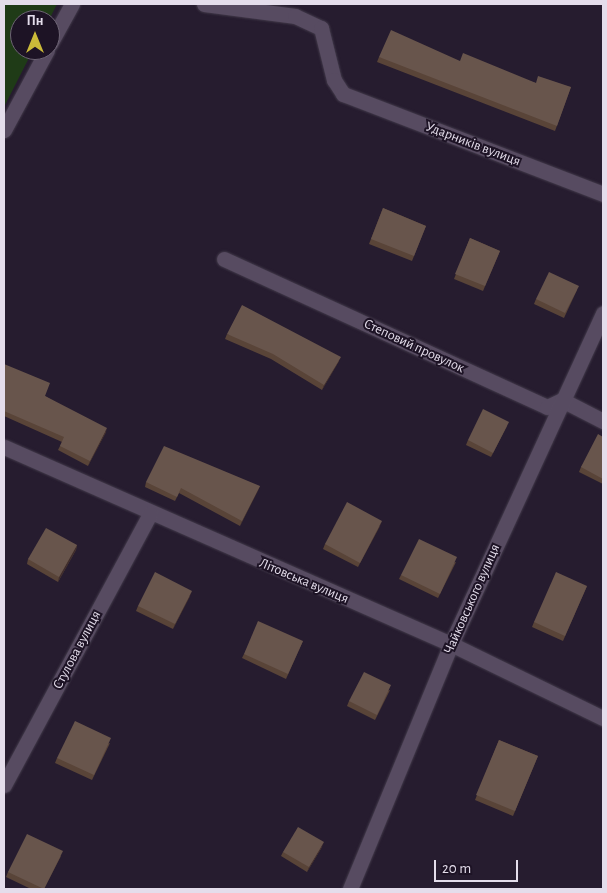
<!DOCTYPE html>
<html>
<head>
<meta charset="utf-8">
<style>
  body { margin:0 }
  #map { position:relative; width:607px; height:893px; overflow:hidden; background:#261c2f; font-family:"Alegreya Sans",sans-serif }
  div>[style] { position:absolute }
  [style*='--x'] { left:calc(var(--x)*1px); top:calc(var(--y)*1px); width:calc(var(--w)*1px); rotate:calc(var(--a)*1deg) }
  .green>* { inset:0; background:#1f3b17 }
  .roads { filter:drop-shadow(0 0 1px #423a4a) drop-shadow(0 0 1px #423a4a) }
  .lane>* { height:15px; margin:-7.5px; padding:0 7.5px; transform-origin:7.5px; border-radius:7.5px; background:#574b61 }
  .street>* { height:15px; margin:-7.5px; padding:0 7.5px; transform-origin:7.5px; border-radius:7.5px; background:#574b61 }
  .wall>* { inset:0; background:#594438 }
  .shaded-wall>* { inset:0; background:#3f2d2d }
  .building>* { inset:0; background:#68554c }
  span { translate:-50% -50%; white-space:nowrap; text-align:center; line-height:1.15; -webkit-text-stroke:4px #1d1325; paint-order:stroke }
  .street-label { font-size:14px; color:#e4ddeb }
  .frame { position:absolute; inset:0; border:5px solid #e4ddeb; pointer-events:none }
  .north { position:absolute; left:10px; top:10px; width:50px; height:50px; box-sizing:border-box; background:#1d1325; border:1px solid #6d6474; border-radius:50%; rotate:0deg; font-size:14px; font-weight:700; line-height:20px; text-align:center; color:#e4ddeb }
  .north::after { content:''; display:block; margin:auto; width:18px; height:22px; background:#cbba39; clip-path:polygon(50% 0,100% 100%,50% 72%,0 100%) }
  .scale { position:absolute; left:434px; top:860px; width:84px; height:22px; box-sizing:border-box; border:2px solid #e4ddeb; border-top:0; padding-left:6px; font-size:15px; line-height:18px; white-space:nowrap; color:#e4ddeb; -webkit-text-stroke:4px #1d1325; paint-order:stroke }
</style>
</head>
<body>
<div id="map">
  <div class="green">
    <div style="clip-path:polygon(4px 4px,57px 4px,49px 20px,20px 20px,20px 50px,33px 50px,4px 107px)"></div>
  </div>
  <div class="roads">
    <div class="lane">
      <div style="--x:204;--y:4;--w:92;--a:7.5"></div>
      <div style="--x:295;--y:16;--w:29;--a:25"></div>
      <div style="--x:321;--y:28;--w:54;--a:76"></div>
      <div style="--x:334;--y:80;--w:17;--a:57"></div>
    </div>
    <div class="street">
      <div style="--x:50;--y:44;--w:46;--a:-61.2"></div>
      <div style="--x:343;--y:94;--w:279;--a:21"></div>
      <div style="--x:4;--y:130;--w:91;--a:-61.7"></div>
      <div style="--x:224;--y:259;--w:355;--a:24.6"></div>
      <div style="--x:547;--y:407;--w:17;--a:-25"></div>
      <div style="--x:562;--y:400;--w:46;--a:27.1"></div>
      <div style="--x:4;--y:447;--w:488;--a:23.8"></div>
      <div style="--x:451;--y:644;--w:169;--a:26"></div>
      <div style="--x:4;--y:785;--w:308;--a:-61.7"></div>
      <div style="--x:350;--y:889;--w:265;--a:-67.6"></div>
      <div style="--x:451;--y:644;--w:364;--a:-65.3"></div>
    </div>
  </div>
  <div class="wall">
    <div style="clip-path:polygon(379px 57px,460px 61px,536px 83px,571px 87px,555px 131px,377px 62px)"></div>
    <div style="clip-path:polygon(383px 208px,426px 226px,412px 261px,369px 244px)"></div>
    <div style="clip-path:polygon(470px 238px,500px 251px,483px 291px,454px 279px)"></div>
    <div style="clip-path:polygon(577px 290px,564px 318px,534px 304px,536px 299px)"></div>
    <div style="clip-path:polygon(227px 334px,339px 361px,322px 390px,271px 359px,225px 339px)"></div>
    <div style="clip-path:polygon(4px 364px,45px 396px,106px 432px,88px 466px,58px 450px,62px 442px,4px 416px)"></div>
    <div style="clip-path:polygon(507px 426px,491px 457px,466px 445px,468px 440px)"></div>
    <div style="clip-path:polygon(603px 437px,603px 484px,579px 472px,581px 467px)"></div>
    <div style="clip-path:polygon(146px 482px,260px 486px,240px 526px,179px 493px,175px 501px,145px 487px)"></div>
    <div style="clip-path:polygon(380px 526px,358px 567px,323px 549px,325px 544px)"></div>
    <div style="clip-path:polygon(77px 545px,76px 550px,58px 582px,27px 564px,28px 559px)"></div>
    <div style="clip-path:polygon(456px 562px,438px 598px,399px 579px,401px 575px)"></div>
    <div style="clip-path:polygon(587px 586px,563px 641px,532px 627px,534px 622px)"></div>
    <div style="clip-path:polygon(190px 596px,173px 629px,136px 611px,138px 606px)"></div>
    <div style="clip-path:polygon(303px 641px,286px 679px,242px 658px,244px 654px)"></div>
    <div style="clip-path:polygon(390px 690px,375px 720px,347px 706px,349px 701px)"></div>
    <div style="clip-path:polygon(499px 740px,538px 756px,513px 816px,475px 800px)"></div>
    <div style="clip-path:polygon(110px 743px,92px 780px,55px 763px,57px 758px)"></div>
    <div style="clip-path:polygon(322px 847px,307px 872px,281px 856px,283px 852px)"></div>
    <div style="clip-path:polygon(61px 856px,44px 889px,31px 889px,6px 877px,8px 872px)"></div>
  </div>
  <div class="shaded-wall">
    <div style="clip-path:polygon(341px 357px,339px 361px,322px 390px,324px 385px)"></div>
    <div style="clip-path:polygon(107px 428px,106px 432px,88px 466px,90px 461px)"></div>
    <div style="clip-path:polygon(260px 486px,258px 491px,240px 526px,242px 521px)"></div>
    <div style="clip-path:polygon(382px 521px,380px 526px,358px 567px,360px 563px)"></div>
    <div style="clip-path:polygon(77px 545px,76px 550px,58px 582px,59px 577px)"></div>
    <div style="clip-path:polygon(192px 591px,190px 596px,173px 629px,175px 624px)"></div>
    <div style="clip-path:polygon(324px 842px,322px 847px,307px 872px,309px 867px)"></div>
  </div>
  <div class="building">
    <div style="clip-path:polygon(391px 30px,460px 61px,463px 53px,536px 83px,538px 76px,571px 87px,557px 126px,379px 57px)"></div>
    <div style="clip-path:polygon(383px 208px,426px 226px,414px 256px,371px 239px)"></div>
    <div style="clip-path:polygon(470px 238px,500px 251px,485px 286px,455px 274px)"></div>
    <div style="clip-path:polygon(549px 272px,579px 286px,565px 313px,536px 299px)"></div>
    <div style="clip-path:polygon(242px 305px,341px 357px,324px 385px,273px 354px,227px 334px)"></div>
    <div style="clip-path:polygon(4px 364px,50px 383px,45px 396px,107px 428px,90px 461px,60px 446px,64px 437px,4px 411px)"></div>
    <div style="clip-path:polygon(483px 409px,509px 422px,493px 453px,468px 440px)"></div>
    <div style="clip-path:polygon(598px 434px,603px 437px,603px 479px,581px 467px)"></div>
    <div style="clip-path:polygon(164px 446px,260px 486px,242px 521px,181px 488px,177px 497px,146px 482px)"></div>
    <div style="clip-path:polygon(347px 502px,382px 521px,360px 563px,325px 544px)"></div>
    <div style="clip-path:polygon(46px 528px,77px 545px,59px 577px,28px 559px)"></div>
    <div style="clip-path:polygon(419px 539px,457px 557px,440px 594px,401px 575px)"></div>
    <div style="clip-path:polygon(155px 572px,192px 591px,175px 624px,138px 606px)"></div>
    <div style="clip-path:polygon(556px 572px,587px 586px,565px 636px,534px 622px)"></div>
    <div style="clip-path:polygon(258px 621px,303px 641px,288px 674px,244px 654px)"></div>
    <div style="clip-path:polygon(364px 672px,391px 685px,377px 715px,349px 701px)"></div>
    <div style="clip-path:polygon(75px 721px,111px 738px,94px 775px,57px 758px)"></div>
    <div style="clip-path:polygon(499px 740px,538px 756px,515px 811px,476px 795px)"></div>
    <div style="clip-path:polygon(298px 827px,324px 842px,309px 867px,283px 852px)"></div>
    <div style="clip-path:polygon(27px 834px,63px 851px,44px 889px,8px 872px)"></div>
  </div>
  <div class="street-label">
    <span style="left:473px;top:144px;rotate:21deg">Ударників вулиця</span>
    <span style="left:414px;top:346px;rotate:25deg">Степовий провулок</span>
    <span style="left:304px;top:581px;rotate:23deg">Літовська вулиця</span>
    <span style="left:472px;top:599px;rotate:-66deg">Чайковського вулиця</span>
    <span style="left:77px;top:650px;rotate:-62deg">Стулова вулиця</span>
  </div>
  <div class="frame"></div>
  <div class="north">Пн</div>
  <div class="scale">20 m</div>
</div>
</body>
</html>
